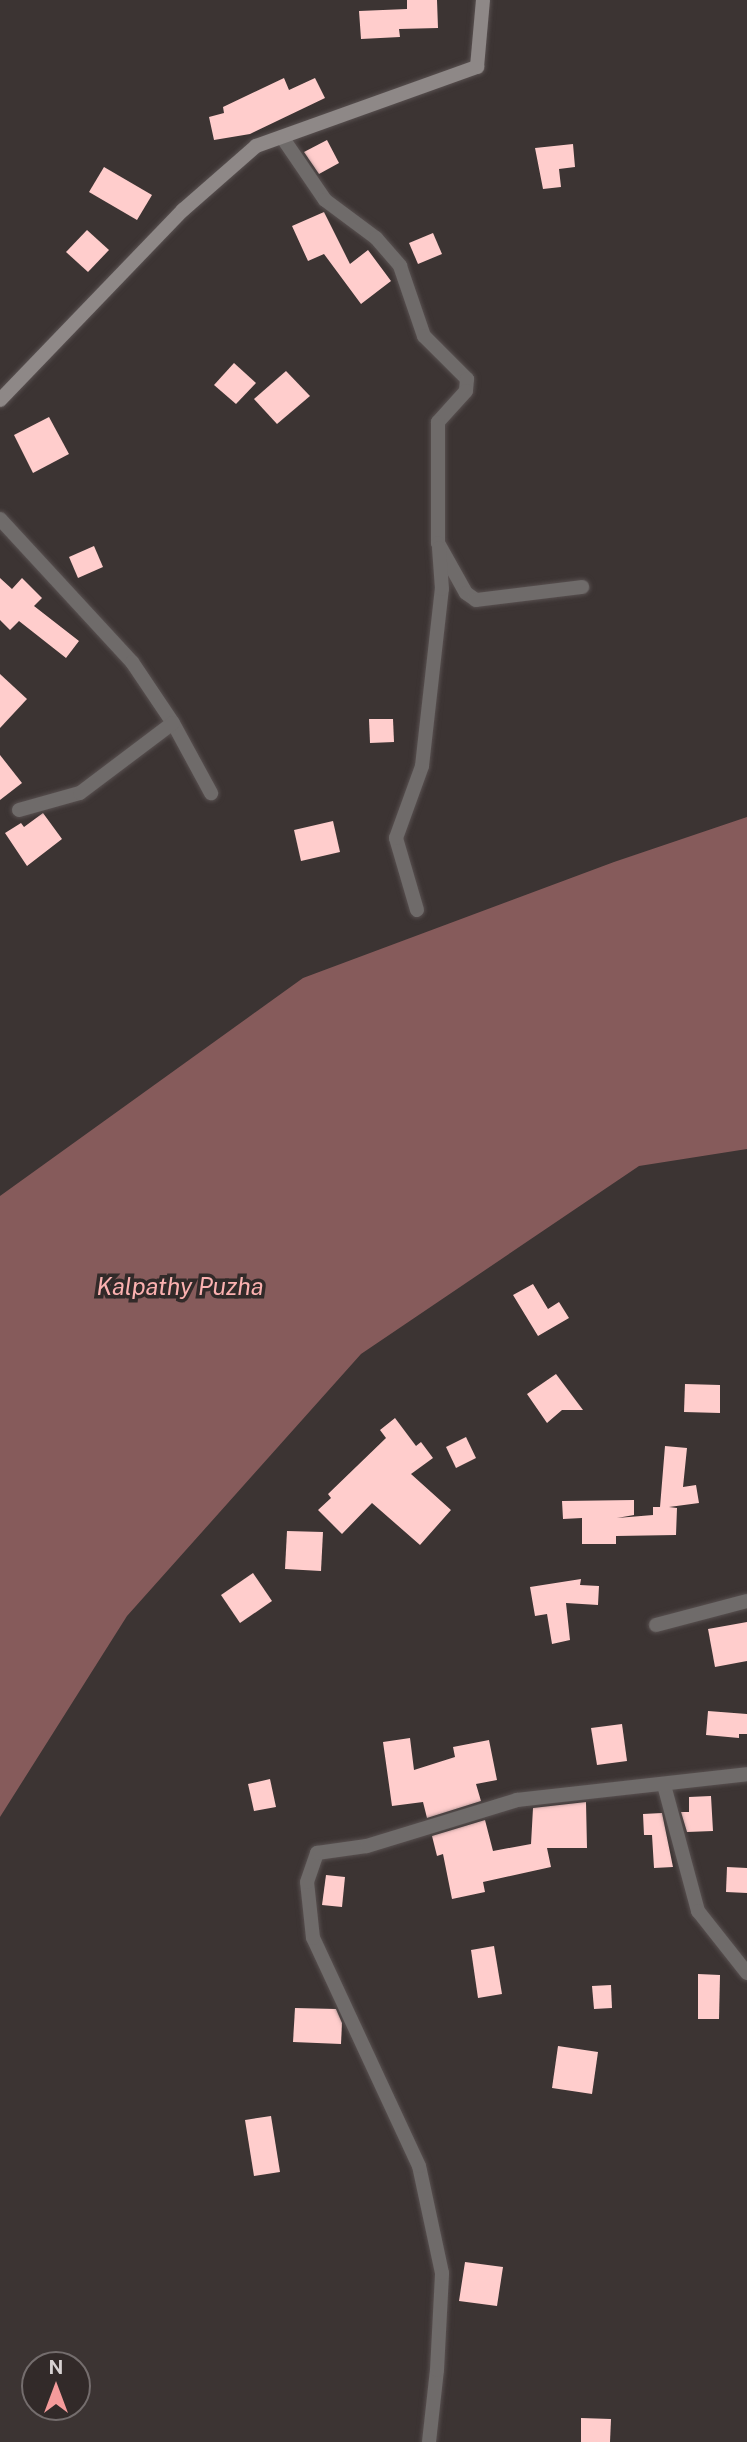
<!DOCTYPE html>
<html>
<head>
<meta charset="utf-8">
<style>
  body { margin:0 }
  #map { position:relative; width:747px; height:2442px; overflow:hidden; background:#3c3433; font-family:"Public Sans",sans-serif }
  div>[style] { position:absolute }
  [style*='--x'] { left:calc(var(--x)*1px); top:calc(var(--y)*1px); width:calc(var(--w)*1px); rotate:calc(var(--a)*1deg) }
  .water>* { inset:0; background:#865b5b }
  .building>* { inset:0; background:#ffcdcc }
  .roads { filter:drop-shadow(0 0 2px #585050) drop-shadow(0 0 2px #585050) }
  .street>* { height:14px; margin:-7px; padding:0 7px; transform-origin:7px; border-radius:7px; background:#6f6b6a }
  .secondary>* { height:14px; margin:-7px; padding:0 7px; transform-origin:7px; border-radius:7px; background:#8e8887 }
  span { translate:-50% -50%; white-space:nowrap; text-align:center; line-height:1.15; -webkit-text-stroke:7px #322a29; paint-order:stroke }
  .water-label { font-size:24px; color:#fbb1b0; font-style:italic }
  .north { position:absolute; left:21px; top:2351px; width:70px; height:70px; box-sizing:border-box; background:#322a29; border:2px solid #746d6d; border-radius:50%; rotate:0deg; font-size:19px; font-weight:700; line-height:28px; text-align:center; color:#d7d2d2 }
  .north::after { content:''; display:block; margin:auto; width:24px; height:32px; background:#f59b9b; clip-path:polygon(50% 0,100% 100%,50% 72%,0 100%) }
</style>
</head>
<body>
<div id="map">
  <div class="water">
    <div style="clip-path:polygon(747px 817px,747px 1149px,639px 1166px,361px 1354px,127px 1616px,0 1817px,0 1196px,303px 978px,614px 862px)"></div>
  </div>
  <div class="building">
    <div style="clip-path:polygon(407px 0,437px 0,438px 28px,399px 29px,400px 37px,361px 39px,359px 11px,407px 9px)"></div>
    <div style="clip-path:polygon(284px 78px,289px 90px,315px 78px,325px 98px,250px 134px,214px 140px,209px 117px,224px 113px,223px 107px)"></div>
    <div style="clip-path:polygon(327px 140px,339px 163px,319px 174px,304px 152px)"></div>
    <div style="clip-path:polygon(573px 144px,575px 167px,559px 169px,561px 187px,543px 189px,535px 148px)"></div>
    <div style="clip-path:polygon(104px 167px,152px 195px,137px 220px,89px 192px)"></div>
    <div style="clip-path:polygon(324px 212px,350px 264px,368px 250px,391px 281px,361px 304px,324px 254px,308px 261px,292px 226px)"></div>
    <div style="clip-path:polygon(87px 230px,109px 250px,88px 272px,66px 252px)"></div>
    <div style="clip-path:polygon(433px 233px,442px 254px,418px 264px,409px 243px)"></div>
    <div style="clip-path:polygon(234px 363px,256px 383px,236px 404px,214px 385px)"></div>
    <div style="clip-path:polygon(286px 371px,310px 396px,277px 424px,254px 399px)"></div>
    <div style="clip-path:polygon(49px 417px,69px 454px,33px 473px,14px 435px)"></div>
    <div style="clip-path:polygon(94px 546px,103px 567px,78px 578px,69px 557px)"></div>
    <div style="clip-path:polygon(0 578px,12px 589px,22px 578px,42px 598px,34px 606px,79px 641px,66px 658px,19px 621px,10px 630px,0 620px)"></div>
    <div style="clip-path:polygon(0 674px,27px 699px,0 728px)"></div>
    <div style="clip-path:polygon(369px 719px,393px 719px,394px 742px,370px 743px)"></div>
    <div style="clip-path:polygon(0 755px,22px 783px,0 800px)"></div>
    <div style="clip-path:polygon(43px 813px,62px 839px,27px 866px,5px 833px,21px 823px,24px 827px)"></div>
    <div style="clip-path:polygon(333px 821px,340px 852px,301px 861px,294px 830px)"></div>
    <div style="clip-path:polygon(533px 1284px,548px 1309px,559px 1302px,569px 1318px,538px 1336px,513px 1295px)"></div>
    <div style="clip-path:polygon(556px 1374px,583px 1410px,562px 1410px,547px 1423px,527px 1394px)"></div>
    <div style="clip-path:polygon(685px 1384px,720px 1385px,720px 1413px,684px 1412px)"></div>
    <div style="clip-path:polygon(395px 1418px,416px 1446px,421px 1442px,433px 1458px,411px 1474px,451px 1510px,420px 1545px,372px 1503px,342px 1534px,318px 1510px,331px 1498px,328px 1494px,386px 1438px,380px 1430px)"></div>
    <div style="clip-path:polygon(466px 1437px,476px 1458px,456px 1468px,446px 1447px)"></div>
    <div style="clip-path:polygon(665px 1446px,687px 1448px,683px 1487px,696px 1485px,699px 1503px,669px 1507px,677px 1508px,676px 1535px,616px 1536px,616px 1544px,582px 1544px,582px 1518px,563px 1519px,562px 1501px,634px 1500px,634px 1515px,617px 1518px,653px 1515px,653px 1507px,660px 1507px)"></div>
    <div style="clip-path:polygon(287px 1531px,323px 1532px,321px 1571px,285px 1569px)"></div>
    <div style="clip-path:polygon(253px 1573px,272px 1601px,240px 1623px,221px 1595px)"></div>
    <div style="clip-path:polygon(581px 1579px,580px 1585px,599px 1586px,598px 1605px,566px 1603px,570px 1640px,552px 1644px,547px 1614px,535px 1616px,530px 1587px)"></div>
    <div style="clip-path:polygon(747px 1622px,747px 1661px,715px 1667px,708px 1629px)"></div>
    <div style="clip-path:polygon(708px 1711px,747px 1714px,747px 1734px,739px 1734px,739px 1738px,706px 1735px)"></div>
    <div style="clip-path:polygon(622px 1724px,627px 1761px,597px 1765px,591px 1728px)"></div>
    <div style="clip-path:polygon(410px 1738px,414px 1770px,455px 1757px,453px 1747px,489px 1740px,497px 1780px,476px 1784px,481px 1801px,427px 1818px,423px 1802px,392px 1806px,383px 1742px)"></div>
    <div style="clip-path:polygon(270px 1779px,276px 1807px,254px 1811px,248px 1784px)"></div>
    <div style="clip-path:polygon(711px 1796px,713px 1831px,687px 1832px,681px 1812px,689px 1812px,689px 1797px)"></div>
    <div style="clip-path:polygon(586px 1802px,587px 1848px,547px 1848px,551px 1867px,483px 1882px,485px 1892px,452px 1899px,443px 1854px,437px 1856px,432px 1836px,485px 1820px,493px 1851px,531px 1844px,533px 1808px)"></div>
    <div style="clip-path:polygon(662px 1813px,673px 1867px,654px 1868px,652px 1835px,644px 1835px,643px 1814px)"></div>
    <div style="clip-path:polygon(727px 1867px,747px 1868px,747px 1893px,726px 1892px)"></div>
    <div style="clip-path:polygon(326px 1875px,345px 1877px,342px 1907px,322px 1905px)"></div>
    <div style="clip-path:polygon(494px 1946px,502px 1994px,478px 1998px,471px 1950px)"></div>
    <div style="clip-path:polygon(698px 1974px,720px 1975px,719px 2019px,698px 2019px)"></div>
    <div style="clip-path:polygon(611px 1985px,612px 2008px,594px 2009px,592px 1986px)"></div>
    <div style="clip-path:polygon(295px 2008px,336px 2009px,342px 2023px,341px 2044px,293px 2042px)"></div>
    <div style="clip-path:polygon(558px 2046px,598px 2052px,592px 2094px,552px 2088px)"></div>
    <div style="clip-path:polygon(271px 2116px,280px 2172px,254px 2176px,245px 2120px)"></div>
    <div style="clip-path:polygon(465px 2262px,503px 2267px,497px 2306px,459px 2301px)"></div>
    <div style="clip-path:polygon(581px 2418px,611px 2419px,610px 2442px,581px 2442px)"></div>
  </div>
  <div class="roads">
    <div class="street">
      <div style="--x:282;--y:137;--w:76;--a:55.7"></div>
      <div style="--x:325;--y:200;--w:64;--a:36.7"></div>
      <div style="--x:376;--y:238;--w:37;--a:49"></div>
      <div style="--x:400;--y:266;--w:74;--a:71.1"></div>
      <div style="--x:424;--y:336;--w:61;--a:45"></div>
      <div style="--x:467;--y:379;--w:12;--a:95"></div>
      <div style="--x:466;--y:391;--w:42;--a:132.1"></div>
      <div style="--x:438;--y:422;--w:121;--a:90"></div>
      <div style="--x:438;--y:543;--w:57;--a:60.8"></div>
      <div style="--x:466;--y:593;--w:12;--a:35"></div>
      <div style="--x:476;--y:600;--w:107;--a:-7"></div>
      <div style="--x:0;--y:519;--w:195;--a:47.3"></div>
      <div style="--x:132;--y:662;--w:73;--a:56.1"></div>
      <div style="--x:173;--y:723;--w:80;--a:61.5"></div>
      <div style="--x:19;--y:810;--w:63;--a:-15.6"></div>
      <div style="--x:80;--y:793;--w:116;--a:-37"></div>
      <div style="--x:417;--y:910;--w:75;--a:-106.3"></div>
      <div style="--x:396;--y:838;--w:77;--a:-70.1"></div>
      <div style="--x:422;--y:766;--w:178;--a:-83.6"></div>
      <div style="--x:442;--y:589;--w:41;--a:-94.2"></div>
      <div style="--x:656;--y:1625;--w:94;--a:-14.8"></div>
      <div style="--x:664;--y:1785;--w:131;--a:74.9"></div>
      <div style="--x:698;--y:1911;--w:79;--a:51.7"></div>
      <div style="--x:429;--y:2442;--w:72;--a:-83.7"></div>
      <div style="--x:437;--y:2370;--w:97;--a:-87"></div>
      <div style="--x:442;--y:2273;--w:109;--a:-102.1"></div>
      <div style="--x:419;--y:2166;--w:251;--a:-114.9"></div>
      <div style="--x:313;--y:1938;--w:56;--a:-96.1"></div>
      <div style="--x:307;--y:1882;--w:31;--a:-71"></div>
      <div style="--x:317;--y:1853;--w:50;--a:-8"></div>
      <div style="--x:367;--y:1846;--w:157;--a:-17"></div>
      <div style="--x:517;--y:1800;--w:231;--a:-6.4"></div>
    </div>
    <div class="secondary">
      <div style="--x:0;--y:400;--w:264;--a:-46.1"></div>
      <div style="--x:183;--y:210;--w:97;--a:-41.2"></div>
      <div style="--x:256;--y:146;--w:235;--a:-19.7"></div>
      <div style="--x:477;--y:67;--w:67;--a:-84.9"></div>
    </div>
  </div>
  <div class="water-label">
    <span style="left:180px;top:1287px">Kalpathy Puzha</span>
  </div>
  <div class="north">N</div>
</div>
</body>
</html>
